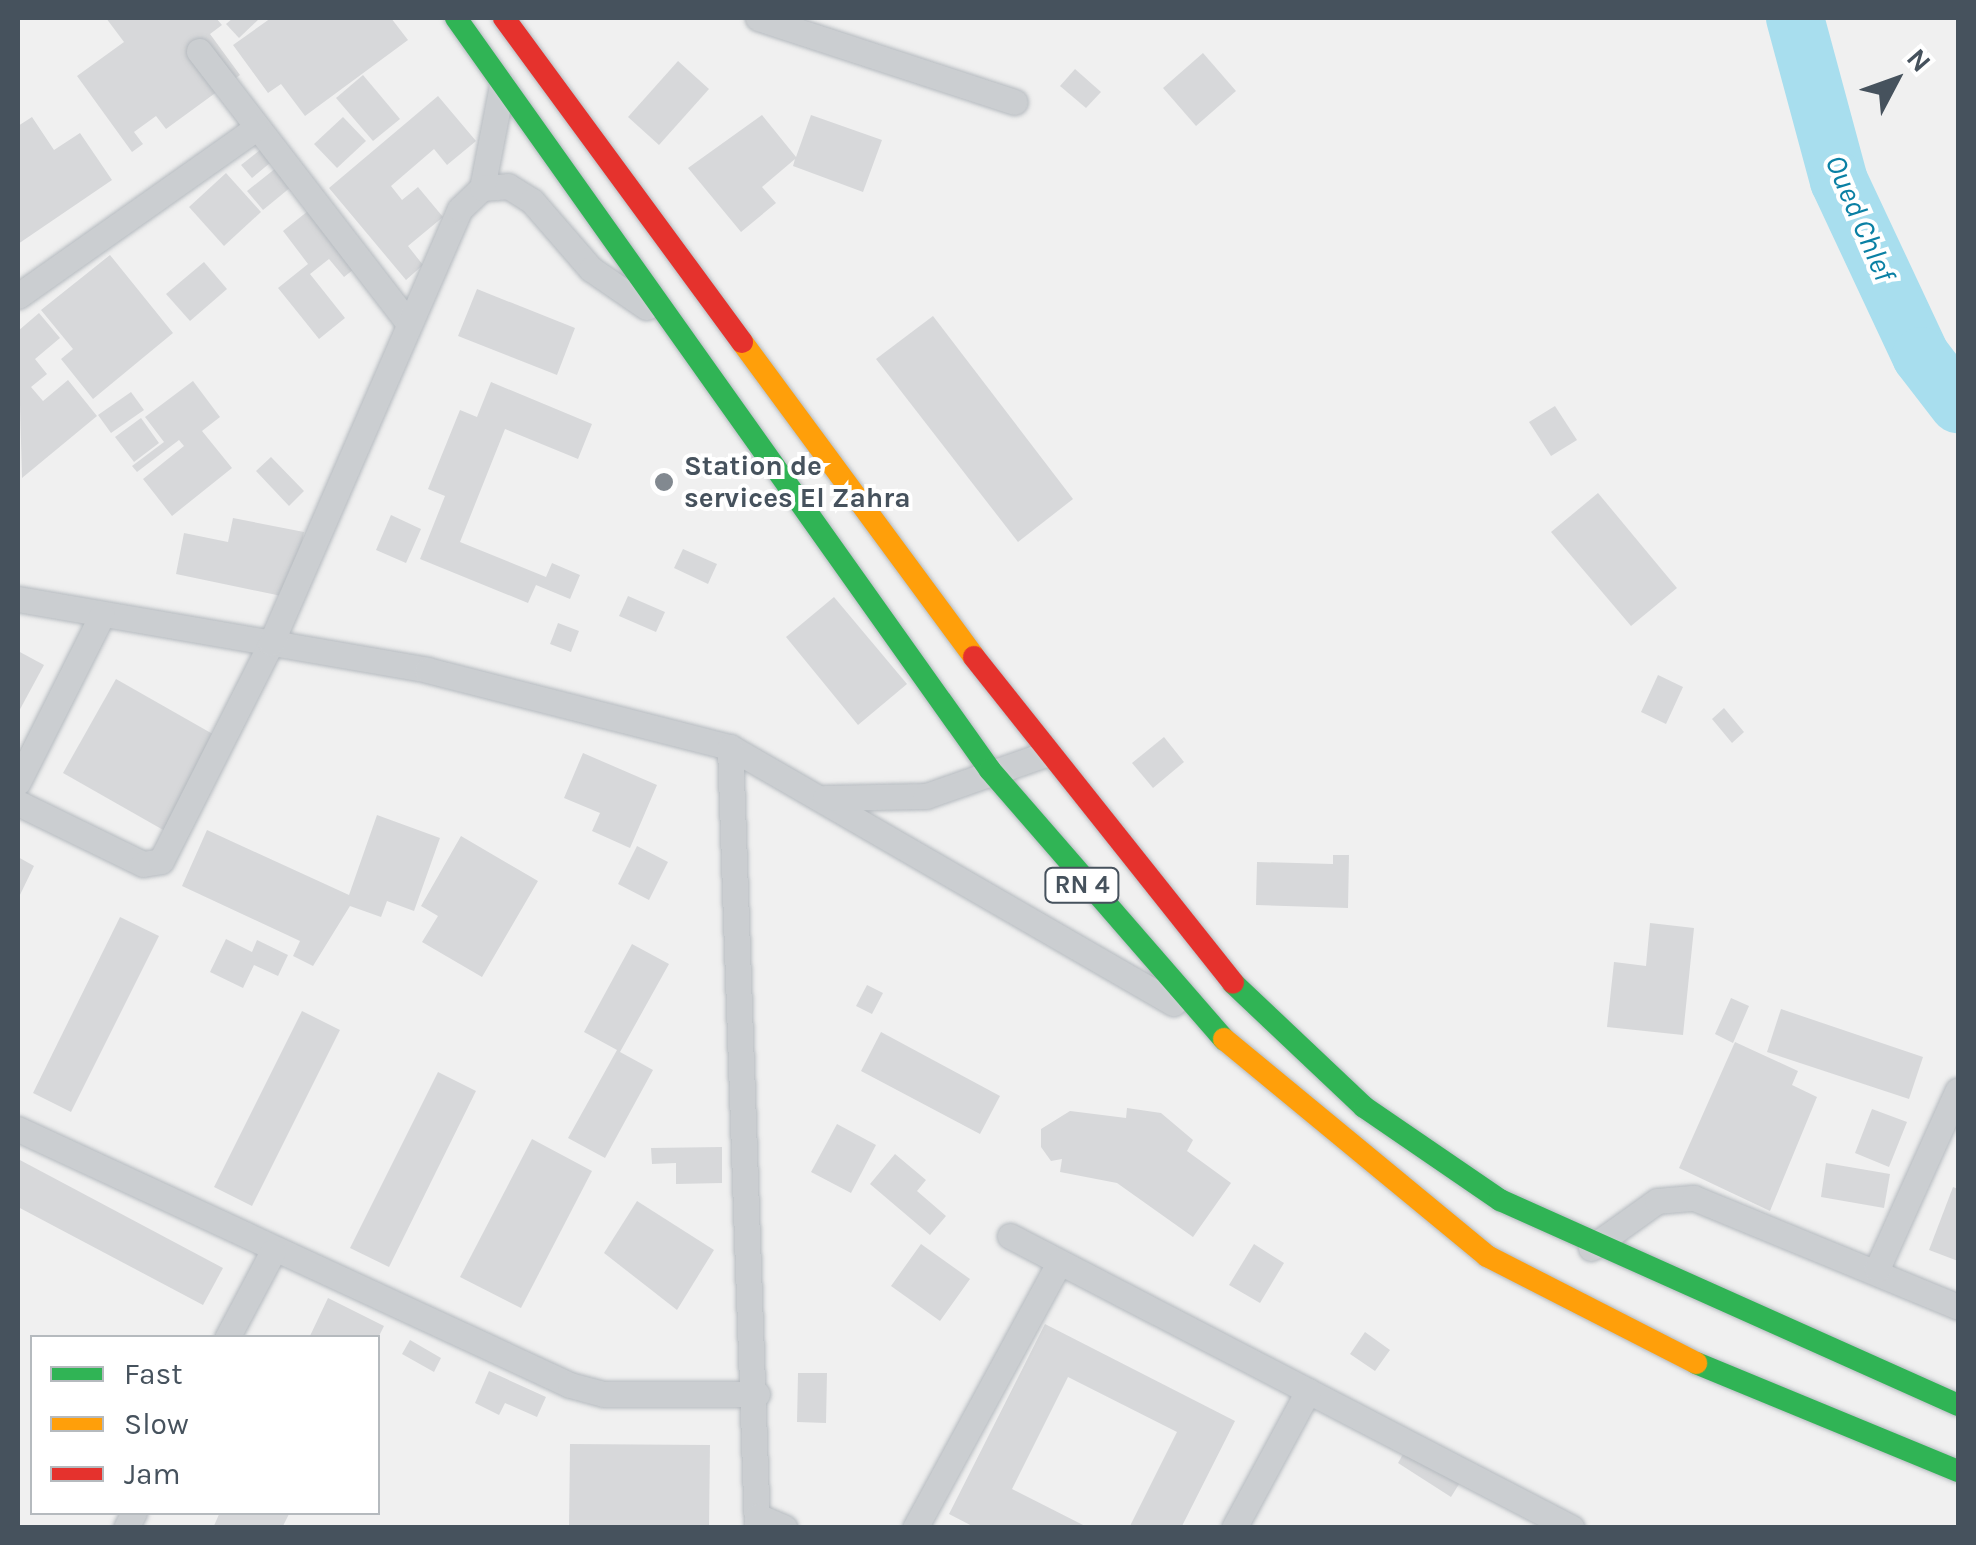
<!DOCTYPE html>
<html>
<head>
<meta charset="utf-8">
<style>
  body { margin:0 }
  #map { position:relative; width:1976px; height:1545px; overflow:hidden; background:#f0f0f0; font-family:Karla,sans-serif }
  div>[style] { position:absolute }
  [style*='--x'] { left:calc(var(--x)*1px); top:calc(var(--y)*1px); width:calc(var(--w)*1px); rotate:calc(var(--a)*1deg) }
  .river>* { height:58px; margin:-29px; padding:0 29px; transform-origin:29px; border-radius:29px; background:#a8deee }
  .building>* { inset:0; background:#d7d8da }
  .roads { filter:drop-shadow(0 0 2px #b5babf) drop-shadow(0 0 2px #b5babf) }
  .street>* { height:25px; margin:-12.5px; padding:0 12.5px; transform-origin:12.5px; border-radius:12.5px; background:#cbced1 }
  .fast>* { height:22px; margin:-11px; padding:0 11px; transform-origin:11px; border-radius:11px; background:#30b455 }
  .slow>* { height:22px; margin:-11px; padding:0 11px; transform-origin:11px; border-radius:11px; background:#ff9f0a }
  .jam>* { height:22px; margin:-11px; padding:0 11px; transform-origin:11px; border-radius:11px; background:#e5322d }
  .dots>* { width:28px; height:28px; translate:-50% -50%; box-sizing:border-box; border:5px solid #fff; border-radius:50% }
  span { translate:-50% -50%; white-space:nowrap; text-align:center; line-height:1.15; -webkit-text-stroke:8px #fff; paint-order:stroke }
  .shield-label span { padding:2px 8px; background:#fff; border:2px solid; border-radius:8px; -webkit-text-stroke-width:0 }
  .shield-label { font-size:25px; color:#46525d; font-weight:700 }
  .poi-label { font-size:28px; color:#46525d; font-weight:700 }
  .left { translate:0 -50%; text-align:left }
  .water-label { font-size:30px; color:#0a80a4; font-style:italic }
  .frame { position:absolute; inset:0; border:20px solid #46525d; pointer-events:none }
  .legend { position:absolute; left:30px; top:1335px; width:350px; height:180px; box-sizing:border-box; background:#fff; border:2px solid #b5babe; margin:0; padding:12px 18px; list-style:none; font-size:30px; color:#46525d }
  .legend li { display:flex; align-items:center; gap:20px; height:50px }
  .legend b { width:50px; border:2px solid #b5babe }
  .north { position:absolute; left:1846px; top:30px; width:100px; height:100px; -webkit-text-stroke:8px #fff; paint-order:stroke; rotate:49deg; font-size:28px; font-weight:700; line-height:40px; text-align:center; color:#46525d }
  .north::after { content:''; display:block; margin:auto; width:35px; height:45px; background:#46525d; clip-path:polygon(50% 0,100% 100%,50% 72%,0 100%) }
</style>
</head>
<body>
<div id="map">
  <div class="river">
    <div style="--x:1795;--y:18;--w:169;--a:74.9"></div>
    <div style="--x:1839;--y:181;--w:193;--a:64.9"></div>
    <div style="--x:1921;--y:356;--w:61;--a:52.4"></div>
  </div>
  <div class="building">
    <div style="clip-path:polygon(106px 18px,216px 18px,222px 25px,210px 34px,240px 75px,166px 129px,156px 116px,134px 132px,143px 144px,132px 152px,77px 76px,124px 42px)"></div>
    <div style="clip-path:polygon(233px 18px,260px 18px,239px 38px,226px 24px)"></div>
    <div style="clip-path:polygon(271px 18px,391px 18px,408px 40px,305px 116px,281px 84px,268px 93px,233px 45px)"></div>
    <div style="clip-path:polygon(1203px 53px,1236px 91px,1196px 126px,1163px 88px)"></div>
    <div style="clip-path:polygon(678px 61px,709px 89px,659px 145px,628px 117px)"></div>
    <div style="clip-path:polygon(1075px 69px,1101px 92px,1086px 108px,1060px 86px)"></div>
    <div style="clip-path:polygon(363px 75px,400px 119px,373px 141px,336px 98px)"></div>
    <div style="clip-path:polygon(438px 96px,476px 141px,447px 165px,434px 149px,391px 186px,402px 200px,418px 187px,443px 217px,408px 246px,423px 265px,406px 280px,329px 188px)"></div>
    <div style="clip-path:polygon(762px 115px,796px 157px,811px 115px,882px 140px,863px 192px,793px 166px,795px 159px,762px 187px,776px 203px,741px 232px,688px 168px)"></div>
    <div style="clip-path:polygon(32px 117px,54px 150px,80px 133px,112px 180px,18px 244px,18px 126px)"></div>
    <div style="clip-path:polygon(343px 117px,366px 141px,337px 168px,314px 144px)"></div>
    <div style="clip-path:polygon(260px 150px,270px 163px,252px 178px,241px 165px)"></div>
    <div style="clip-path:polygon(276px 168px,291px 187px,263px 210px,247px 191px)"></div>
    <div style="clip-path:polygon(226px 173px,261px 212px,224px 246px,189px 207px)"></div>
    <div style="clip-path:polygon(313px 207px,359px 265px,344px 277px,329px 259px,310px 274px,345px 318px,319px 339px,278px 288px,308px 264px,283px 231px)"></div>
    <div style="clip-path:polygon(110px 255px,173px 333px,93px 399px,61px 359px,73px 349px,41px 310px)"></div>
    <div style="clip-path:polygon(204px 262px,227px 289px,190px 321px,166px 294px)"></div>
    <div style="clip-path:polygon(477px 289px,575px 328px,557px 375px,458px 336px)"></div>
    <div style="clip-path:polygon(39px 313px,60px 338px,35px 359px,47px 374px,31px 387px,43px 401px,68px 380px,97px 416px,22px 478px,18px 331px)"></div>
    <div style="clip-path:polygon(933px 316px,1073px 499px,1018px 542px,876px 359px)"></div>
    <div style="clip-path:polygon(193px 381px,220px 417px,202px 431px,232px 468px,172px 516px,143px 479px,184px 446px,179px 440px,137px 472px,132px 466px,164px 442px,145px 417px)"></div>
    <div style="clip-path:polygon(491px 382px,592px 424px,578px 459px,505px 429px,460px 542px,546px 577px,552px 563px,580px 575px,570px 599px,536px 585px,528px 603px,420px 559px,445px 496px,428px 489px,460px 410px,477px 417px)"></div>
    <div style="clip-path:polygon(131px 392px,144px 410px,111px 433px,98px 415px)"></div>
    <div style="clip-path:polygon(1555px 406px,1577px 440px,1551px 456px,1529px 422px)"></div>
    <div style="clip-path:polygon(141px 418px,159px 443px,134px 462px,115px 437px)"></div>
    <div style="clip-path:polygon(271px 457px,304px 491px,289px 506px,256px 471px)"></div>
    <div style="clip-path:polygon(1598px 493px,1677px 588px,1631px 626px,1551px 532px)"></div>
    <div style="clip-path:polygon(391px 515px,421px 529px,406px 563px,376px 550px)"></div>
    <div style="clip-path:polygon(233px 518px,304px 532px,291px 598px,176px 574px,184px 533px,228px 542px)"></div>
    <div style="clip-path:polygon(683px 549px,717px 564px,708px 584px,674px 568px)"></div>
    <div style="clip-path:polygon(628px 596px,665px 612px,656px 632px,619px 616px)"></div>
    <div style="clip-path:polygon(834px 597px,907px 684px,858px 725px,786px 637px)"></div>
    <div style="clip-path:polygon(558px 623px,579px 631px,571px 652px,550px 644px)"></div>
    <div style="clip-path:polygon(18px 651px,44px 665px,18px 713px)"></div>
    <div style="clip-path:polygon(1658px 675px,1683px 687px,1666px 724px,1641px 712px)"></div>
    <div style="clip-path:polygon(116px 679px,218px 737px,165px 831px,63px 773px)"></div>
    <div style="clip-path:polygon(1724px 708px,1744px 732px,1732px 743px,1712px 719px)"></div>
    <div style="clip-path:polygon(1164px 737px,1184px 762px,1153px 788px,1132px 763px)"></div>
    <div style="clip-path:polygon(583px 753px,657px 785px,630px 848px,592px 831px,600px 813px,564px 798px)"></div>
    <div style="clip-path:polygon(377px 815px,440px 838px,414px 911px,387px 901px,381px 917px,350px 906px,313px 966px,293px 956px,300px 941px,182px 886px,207px 830px,349px 895px)"></div>
    <div style="clip-path:polygon(461px 836px,538px 881px,482px 977px,422px 942px,438px 916px,421px 906px)"></div>
    <div style="clip-path:polygon(637px 846px,668px 862px,649px 900px,618px 884px)"></div>
    <div style="clip-path:polygon(1333px 855px,1349px 855px,1348px 908px,1256px 905px,1257px 862px,1333px 864px)"></div>
    <div style="clip-path:polygon(18px 857px,34px 866px,18px 899px)"></div>
    <div style="clip-path:polygon(120px 917px,159px 936px,71px 1112px,33px 1093px)"></div>
    <div style="clip-path:polygon(1650px 923px,1694px 928px,1683px 1035px,1607px 1027px,1614px 962px,1646px 966px)"></div>
    <div style="clip-path:polygon(226px 939px,252px 952px,257px 940px,288px 955px,278px 976px,254px 965px,243px 988px,210px 972px)"></div>
    <div style="clip-path:polygon(632px 944px,669px 964px,620px 1052px,653px 1070px,605px 1158px,568px 1138px,617px 1050px,584px 1032px)"></div>
    <div style="clip-path:polygon(867px 985px,883px 993px,872px 1014px,856px 1006px)"></div>
    <div style="clip-path:polygon(1731px 998px,1749px 1006px,1733px 1043px,1715px 1034px)"></div>
    <div style="clip-path:polygon(1781px 1009px,1923px 1057px,1909px 1099px,1767px 1052px)"></div>
    <div style="clip-path:polygon(302px 1011px,340px 1030px,252px 1206px,214px 1187px)"></div>
    <div style="clip-path:polygon(881px 1032px,1000px 1096px,980px 1134px,861px 1071px)"></div>
    <div style="clip-path:polygon(1735px 1042px,1798px 1071px,1792px 1085px,1817px 1097px,1770px 1211px,1679px 1168px)"></div>
    <div style="clip-path:polygon(438px 1072px,476px 1091px,389px 1267px,350px 1248px)"></div>
    <div style="clip-path:polygon(1127px 1108px,1161px 1113px,1193px 1140px,1187px 1151px,1231px 1183px,1193px 1237px,1117px 1183px,1060px 1172px,1062px 1159px,1051px 1161px,1041px 1147px,1041px 1129px,1070px 1111px,1126px 1118px)"></div>
    <div style="clip-path:polygon(1872px 1109px,1907px 1122px,1889px 1167px,1855px 1153px)"></div>
    <div style="clip-path:polygon(837px 1124px,876px 1145px,851px 1193px,811px 1172px)"></div>
    <div style="clip-path:polygon(532px 1139px,592px 1171px,521px 1308px,460px 1277px)"></div>
    <div style="clip-path:polygon(722px 1147px,722px 1183px,676px 1184px,676px 1163px,652px 1164px,651px 1148px)"></div>
    <div style="clip-path:polygon(895px 1154px,926px 1180px,917px 1191px,946px 1216px,930px 1235px,870px 1184px)"></div>
    <div style="clip-path:polygon(18px 1159px,223px 1268px,203px 1305px,18px 1207px)"></div>
    <div style="clip-path:polygon(1826px 1163px,1890px 1174px,1884px 1208px,1821px 1197px)"></div>
    <div style="clip-path:polygon(1953px 1187px,1958px 1189px,1958px 1261px,1929px 1250px)"></div>
    <div style="clip-path:polygon(637px 1201px,714px 1250px,677px 1310px,604px 1253px)"></div>
    <div style="clip-path:polygon(921px 1244px,970px 1279px,940px 1321px,891px 1286px)"></div>
    <div style="clip-path:polygon(1254px 1244px,1284px 1263px,1260px 1303px,1229px 1285px)"></div>
    <div style="clip-path:polygon(328px 1298px,384px 1326px,378px 1338px,309px 1338px)"></div>
    <div style="clip-path:polygon(1045px 1324px,1235px 1421px,1181px 1528px,1129px 1528px,1177px 1432px,1068px 1377px,1012px 1489px,1089px 1528px,976px 1528px,949px 1514px)"></div>
    <div style="clip-path:polygon(1365px 1332px,1390px 1350px,1375px 1371px,1350px 1354px)"></div>
    <div style="clip-path:polygon(410px 1340px,441px 1358px,434px 1372px,402px 1354px)"></div>
    <div style="clip-path:polygon(489px 1371px,546px 1397px,537px 1417px,505px 1403px,499px 1415px,475px 1403px)"></div>
    <div style="clip-path:polygon(798px 1373px,827px 1373px,826px 1423px,797px 1422px)"></div>
    <div style="clip-path:polygon(570px 1444px,710px 1445px,709px 1528px,569px 1528px)"></div>
    <div style="clip-path:polygon(1407px 1447px,1461px 1481px,1451px 1497px,1398px 1463px)"></div>
    <div style="clip-path:polygon(220px 1512px,290px 1512px,282px 1528px,213px 1528px)"></div>
  </div>
  <div class="roads">
    <div class="street">
      <div style="--x:758;--y:18;--w:270;--a:18.1"></div>
      <div style="--x:199;--y:51;--w:344;--a:52.4"></div>
      <div style="--x:482;--y:188;--w:105;--a:-79"></div>
      <div style="--x:18;--y:296;--w:291;--a:-35.2"></div>
      <div style="--x:18;--y:599;--w:415;--a:9.8"></div>
      <div style="--x:427;--y:670;--w:313;--a:14.3"></div>
      <div style="--x:730;--y:747;--w:512;--a:30.02"></div>
      <div style="--x:730;--y:747;--w:781;--a:88.02"></div>
      <div style="--x:18;--y:782;--w:187;--a:-63.3"></div>
      <div style="--x:825;--y:798;--w:101;--a:-1.1"></div>
      <div style="--x:926;--y:796;--w:127;--a:-19.3"></div>
      <div style="--x:18;--y:803;--w:139;--a:26"></div>
      <div style="--x:143;--y:864;--w:18;--a:-9"></div>
      <div style="--x:161;--y:861;--w:244;--a:-63.2"></div>
      <div style="--x:271;--y:643;--w:473;--a:-66.5"></div>
      <div style="--x:460;--y:209;--w:30;--a:-44"></div>
      <div style="--x:482;--y:188;--w:26;--a:-4"></div>
      <div style="--x:508;--y:186;--w:28;--a:32"></div>
      <div style="--x:532;--y:201;--w:90;--a:49.1"></div>
      <div style="--x:591;--y:269;--w:67;--a:34.6"></div>
      <div style="--x:18;--y:1129;--w:608;--a:24.88"></div>
      <div style="--x:570;--y:1385;--w:35;--a:15"></div>
      <div style="--x:604;--y:1394;--w:153;--a:0"></div>
      <div style="--x:1010;--y:1236;--w:633;--a:27.46"></div>
      <div style="--x:1591;--y:1248;--w:81;--a:-35.5"></div>
      <div style="--x:1657;--y:1201;--w:37;--a:-5"></div>
      <div style="--x:1694;--y:1198;--w:286;--a:22.4"></div>
      <div style="--x:1877;--y:1269;--w:196;--a:-65.7"></div>
      <div style="--x:227;--y:1338;--w:98;--a:-62.1"></div>
      <div style="--x:757;--y:1516;--w:30;--a:23"></div>
      <div style="--x:126;--y:1528;--w:18;--a:-63"></div>
      <div style="--x:915;--y:1528;--w:302;--a:-61.5"></div>
      <div style="--x:1234;--y:1528;--w:156;--a:-61.6"></div>
    </div>
    <div class="fast">
      <div style="--x:456;--y:18;--w:922;--a:54.62"></div>
      <div style="--x:990;--y:770;--w:357;--a:49"></div>
      <div style="--x:1233;--y:983;--w:180;--a:43.4"></div>
      <div style="--x:1364;--y:1107;--w:165;--a:34.4"></div>
      <div style="--x:1500;--y:1200;--w:502;--a:24.11"></div>
      <div style="--x:1696;--y:1363;--w:283;--a:22.4"></div>
    </div>
    <div class="slow">
      <div style="--x:742;--y:342;--w:391;--a:53.6"></div>
      <div style="--x:1224;--y:1039;--w:341;--a:39.5"></div>
      <div style="--x:1487;--y:1256;--w:235;--a:27.1"></div>
    </div>
    <div class="jam">
      <div style="--x:504;--y:18;--w:402;--a:53.7"></div>
      <div style="--x:974;--y:657;--w:416;--a:51.5"></div>
    </div>
  </div>
  <div class="dots">
    <div style="left:664px;top:482px;background:#828990"></div>
  </div>
  <div class="shield-label">
    <span style="left:1082px;top:885px">RN 4</span>
  </div>
  <div class="poi-label">
    <span class="left" style="left:684px;top:482px">Station de<br>services El Zahra</span>
  </div>
  <div class="water-label">
    <span style="left:1860px;top:218px;rotate:67deg">Oued Chlef</span>
  </div>
  <div class="frame"></div>
  <ul class="legend">
  <li><b style="height:12px;background:#30b455"></b>Fast</li>
  <li><b style="height:12px;background:#ff9f0a"></b>Slow</li>
  <li><b style="height:12px;background:#e5322d"></b>Jam</li>
  </ul>
  <div class="north">N</div>
</div>
</body>
</html>
